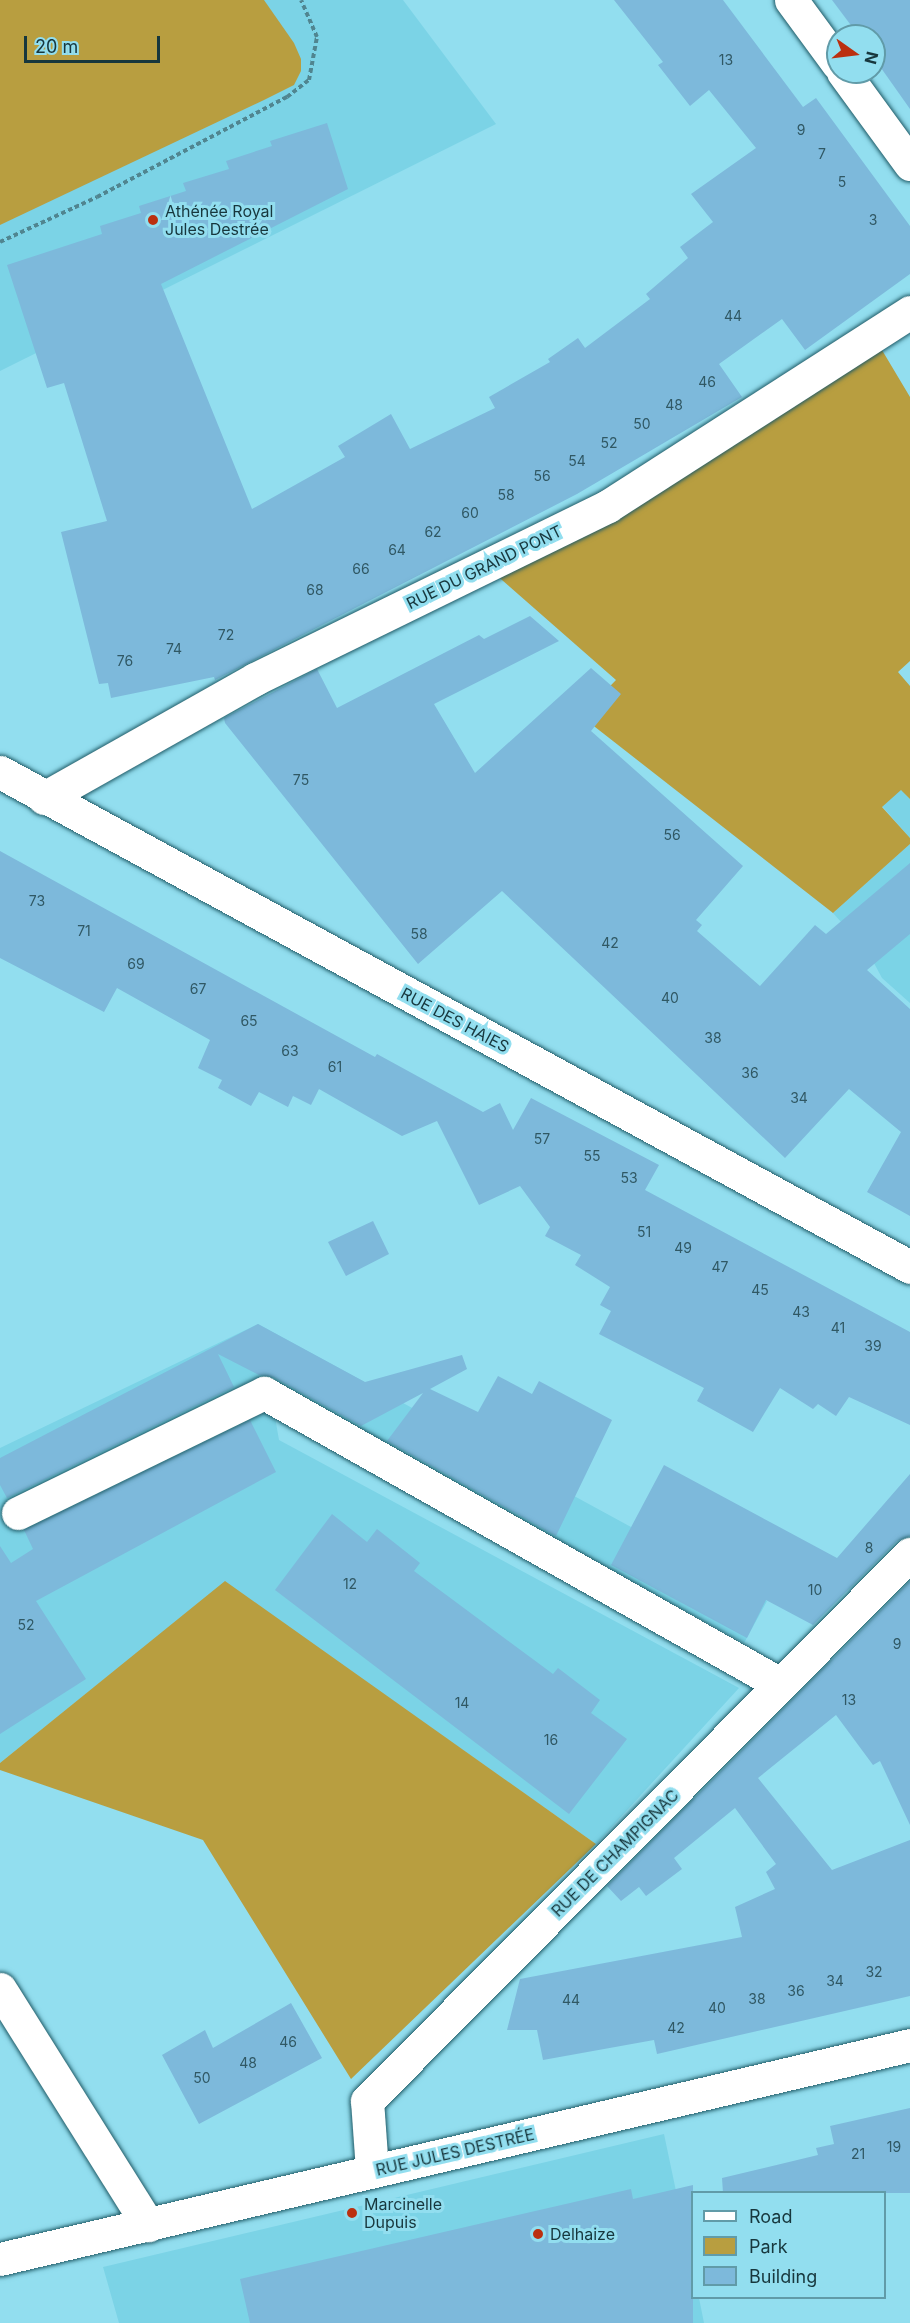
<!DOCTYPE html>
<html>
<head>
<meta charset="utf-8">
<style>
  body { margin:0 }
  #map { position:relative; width:910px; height:2323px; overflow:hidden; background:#92deef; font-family:Inter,sans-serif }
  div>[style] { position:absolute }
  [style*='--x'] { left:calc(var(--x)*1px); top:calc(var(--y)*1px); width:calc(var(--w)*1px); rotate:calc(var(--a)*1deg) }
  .built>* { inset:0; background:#7bd3e6 }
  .green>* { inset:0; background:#b89e40 }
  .building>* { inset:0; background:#7db9db }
  .path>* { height:4px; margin-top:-2px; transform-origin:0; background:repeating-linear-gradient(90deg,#508590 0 4.5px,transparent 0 7.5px) }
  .roads { filter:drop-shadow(0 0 2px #205b67) drop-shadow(0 0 2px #205b67) }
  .minor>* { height:33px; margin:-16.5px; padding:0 16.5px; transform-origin:16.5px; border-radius:16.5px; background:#fff }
  .dots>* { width:16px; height:16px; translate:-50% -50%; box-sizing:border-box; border:3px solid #92deef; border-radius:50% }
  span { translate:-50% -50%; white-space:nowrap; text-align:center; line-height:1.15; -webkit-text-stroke:6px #92deef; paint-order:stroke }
  .number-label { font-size:14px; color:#305864 }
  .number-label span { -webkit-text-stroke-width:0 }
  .poi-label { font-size:16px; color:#17373d }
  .left { translate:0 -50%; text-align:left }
  .street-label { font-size:16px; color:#17373d }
  .legend { position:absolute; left:691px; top:2191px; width:195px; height:108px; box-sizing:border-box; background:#92deef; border:2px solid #619ba8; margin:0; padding:8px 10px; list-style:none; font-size:18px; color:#17373d }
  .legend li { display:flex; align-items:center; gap:12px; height:30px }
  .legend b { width:30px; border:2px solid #619ba8 }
  .north { position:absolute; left:826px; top:24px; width:60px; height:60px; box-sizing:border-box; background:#92deef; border:2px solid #619ba8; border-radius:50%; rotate:104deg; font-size:16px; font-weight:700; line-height:24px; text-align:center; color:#17373d }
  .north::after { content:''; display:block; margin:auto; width:21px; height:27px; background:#bb3010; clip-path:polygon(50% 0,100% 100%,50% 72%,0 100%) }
  .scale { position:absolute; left:24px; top:36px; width:136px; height:27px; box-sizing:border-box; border:3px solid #17373d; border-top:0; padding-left:8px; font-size:18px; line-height:21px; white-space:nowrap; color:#17373d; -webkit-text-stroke:4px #92deef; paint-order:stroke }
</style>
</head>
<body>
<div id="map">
  <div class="built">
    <div style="clip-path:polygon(0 0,403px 0,496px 124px,0 371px)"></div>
    <div style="clip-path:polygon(901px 789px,910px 799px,910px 838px,882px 806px)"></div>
    <div style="clip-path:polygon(910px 844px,910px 1003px,882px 978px,868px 952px,833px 913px)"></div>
    <div style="clip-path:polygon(258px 1324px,767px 1601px,744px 1643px,269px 1383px,279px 1440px,739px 1688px,596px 1844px,225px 1582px,0 1763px,0 1448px)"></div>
    <div style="clip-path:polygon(664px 2134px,692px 2267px,692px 2298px,699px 2298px,704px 2323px,119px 2323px,103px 2267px)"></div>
  </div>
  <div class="green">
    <div style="clip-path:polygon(0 0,264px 0,294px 43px,301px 59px,301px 71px,294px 85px,264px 100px,0 225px)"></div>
    <div style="clip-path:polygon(873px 335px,910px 397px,910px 661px,898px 672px,910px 686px,910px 799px,901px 790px,882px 807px,910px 838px,910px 844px,833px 913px,581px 716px,616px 680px,486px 566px)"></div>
    <div style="clip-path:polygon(225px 1581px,596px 1844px,351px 2079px,203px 1840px,0 1770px,0 1763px)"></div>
  </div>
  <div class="building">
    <div style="clip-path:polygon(614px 0,723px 0,803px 107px,816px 98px,910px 226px,910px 274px,805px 350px,782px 319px,719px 364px,742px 397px,577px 494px,215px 680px,214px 677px,111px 698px,108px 683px,99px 684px,61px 532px,107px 521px,64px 383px,47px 388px,7px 265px,102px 234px,100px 226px,141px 213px,139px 206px,186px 191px,183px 183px,229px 169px,226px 161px,272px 146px,270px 141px,327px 123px,348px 189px,161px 284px,252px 509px,345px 457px,338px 446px,391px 414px,410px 449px,495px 408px,489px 397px,550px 362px,548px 359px,578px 338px,585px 348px,650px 299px,646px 294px,688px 258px,680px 247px,713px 222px,691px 194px,756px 148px,709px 90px,690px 106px,658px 65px,663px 62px)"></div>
    <div style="clip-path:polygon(832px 0,910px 0,910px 109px,874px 58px,874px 36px,859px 36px)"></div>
    <div style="clip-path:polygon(530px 616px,559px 641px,434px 704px,475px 773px,591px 668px,621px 694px,591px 731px,743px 866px,696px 920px,702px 925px,697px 931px,760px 986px,815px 925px,826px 934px,910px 863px,910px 934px,867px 970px,910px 1009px,910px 1216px,867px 1192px,901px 1132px,849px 1089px,785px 1158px,502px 891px,418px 964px,225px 723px,224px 718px,317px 669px,337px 708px,479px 635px,484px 639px)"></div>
    <div style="clip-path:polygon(0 851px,375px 1057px,377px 1054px,483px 1112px,500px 1103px,513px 1130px,531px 1098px,659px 1165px,645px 1190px,910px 1332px,910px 1425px,849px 1397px,836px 1416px,818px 1404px,813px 1409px,780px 1388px,753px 1432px,697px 1401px,704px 1388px,599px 1334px,611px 1311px,600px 1305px,610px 1287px,575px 1265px,581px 1255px,545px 1236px,550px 1227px,520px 1186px,479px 1205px,437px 1121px,402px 1136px,319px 1089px,311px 1105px,293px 1096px,288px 1107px,259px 1092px,251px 1106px,218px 1088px,222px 1080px,198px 1068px,210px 1040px,117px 988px,104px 1012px,0 958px)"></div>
    <div style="clip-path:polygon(373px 1221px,389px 1254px,346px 1276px,328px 1242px)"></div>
    <div style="clip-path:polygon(258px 1324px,365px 1382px,462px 1355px,467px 1369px,430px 1389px,478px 1412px,498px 1376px,532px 1394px,539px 1381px,612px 1420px,556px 1536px,387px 1441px,423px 1393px,361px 1426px,273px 1377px,259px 1375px,218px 1354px,234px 1387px,7px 1498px,0 1485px,0 1458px)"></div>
    <div style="clip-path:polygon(250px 1420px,276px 1472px,36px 1601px,86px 1679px,0 1734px,0 1546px,11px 1563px,33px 1549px,24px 1530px)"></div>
    <div style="clip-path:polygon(664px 1465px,837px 1558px,910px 1474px,910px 1536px,897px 1541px,813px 1625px,766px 1600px,747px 1638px,611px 1565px)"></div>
    <div style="clip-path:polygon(332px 1514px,367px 1542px,377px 1529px,420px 1563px,414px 1571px,553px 1674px,558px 1668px,600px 1700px,591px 1713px,627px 1739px,569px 1814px,275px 1590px)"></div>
    <div style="clip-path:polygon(910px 1581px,910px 1825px,880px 1761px,873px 1765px,836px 1715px,758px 1778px,832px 1870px,910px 1840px,910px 1996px,657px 2054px,654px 2040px,543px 2060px,537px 2030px,507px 2030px,520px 1979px,742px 1937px,735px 1907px,775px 1889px,766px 1872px,776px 1864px,735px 1808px,674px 1858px,682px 1869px,646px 1896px,639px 1887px,621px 1901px,607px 1886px)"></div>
    <div style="clip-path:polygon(291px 2003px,322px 2058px,199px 2124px,162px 2055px,205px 2030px,213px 2048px)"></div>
    <div style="clip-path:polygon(910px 2108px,910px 2193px,723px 2193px,722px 2178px,818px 2155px,816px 2148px,834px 2144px,830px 2126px)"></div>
    <div style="clip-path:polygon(693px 2185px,693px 2323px,250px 2323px,240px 2279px,631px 2189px,633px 2199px)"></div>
  </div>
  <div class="path">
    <div style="--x:0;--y:242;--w:107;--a:-24.9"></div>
    <div style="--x:97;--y:197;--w:215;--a:-27.8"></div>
    <div style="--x:287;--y:97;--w:28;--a:-38"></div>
    <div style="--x:309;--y:80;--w:44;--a:-79.5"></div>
    <div style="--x:317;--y:37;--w:40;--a:-113.4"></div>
  </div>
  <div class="roads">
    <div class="minor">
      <div style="--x:791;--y:0;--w:79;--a:53.7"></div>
      <div style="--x:843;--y:72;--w:114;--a:53.9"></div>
      <div style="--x:0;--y:772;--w:1036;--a:28.54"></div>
      <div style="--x:44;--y:798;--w:242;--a:-29.4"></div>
      <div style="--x:255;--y:679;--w:393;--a:-26.1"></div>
      <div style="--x:608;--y:506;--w:359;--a:-32.7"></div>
      <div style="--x:18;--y:1513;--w:274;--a:-26"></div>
      <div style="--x:264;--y:1393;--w:592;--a:29.42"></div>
      <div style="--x:0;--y:1989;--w:279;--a:57.9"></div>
      <div style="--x:372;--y:2170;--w:69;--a:-94.1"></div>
      <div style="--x:367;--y:2101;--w:771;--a:-45.21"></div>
      <div style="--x:0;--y:2259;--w:935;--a:-13.23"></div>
    </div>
  </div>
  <div class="dots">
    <div style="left:153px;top:220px;background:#bb3010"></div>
    <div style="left:352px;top:2213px;background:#bb3010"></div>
    <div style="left:538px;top:2234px;background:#bb3010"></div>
  </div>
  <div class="number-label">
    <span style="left:726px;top:60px">13</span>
    <span style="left:801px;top:130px">9</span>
    <span style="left:822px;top:154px">7</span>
    <span style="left:842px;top:182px">5</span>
    <span style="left:873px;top:220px">3</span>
    <span style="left:733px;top:316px">44</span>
    <span style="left:707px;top:382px">46</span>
    <span style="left:674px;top:405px">48</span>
    <span style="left:642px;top:424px">50</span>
    <span style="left:609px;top:443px">52</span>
    <span style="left:577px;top:461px">54</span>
    <span style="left:542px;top:476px">56</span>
    <span style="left:506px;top:495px">58</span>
    <span style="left:470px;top:513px">60</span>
    <span style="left:433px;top:532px">62</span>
    <span style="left:397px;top:550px">64</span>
    <span style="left:361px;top:569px">66</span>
    <span style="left:315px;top:590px">68</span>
    <span style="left:226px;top:635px">72</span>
    <span style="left:174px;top:649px">74</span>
    <span style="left:125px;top:661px">76</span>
    <span style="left:301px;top:780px">75</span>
    <span style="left:672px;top:835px">56</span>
    <span style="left:37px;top:901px">73</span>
    <span style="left:84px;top:931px">71</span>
    <span style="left:419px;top:934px">58</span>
    <span style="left:610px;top:943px">42</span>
    <span style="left:136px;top:964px">69</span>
    <span style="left:198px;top:989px">67</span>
    <span style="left:670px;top:998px">40</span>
    <span style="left:249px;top:1021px">65</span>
    <span style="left:713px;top:1038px">38</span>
    <span style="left:290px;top:1051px">63</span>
    <span style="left:335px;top:1067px">61</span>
    <span style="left:750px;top:1073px">36</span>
    <span style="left:799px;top:1098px">34</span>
    <span style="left:542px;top:1139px">57</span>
    <span style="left:592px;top:1156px">55</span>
    <span style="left:629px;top:1178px">53</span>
    <span style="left:644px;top:1232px">51</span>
    <span style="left:683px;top:1248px">49</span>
    <span style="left:720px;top:1267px">47</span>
    <span style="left:760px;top:1290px">45</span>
    <span style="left:801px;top:1312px">43</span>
    <span style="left:838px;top:1328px">41</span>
    <span style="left:873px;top:1346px">39</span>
    <span style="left:869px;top:1548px">8</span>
    <span style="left:350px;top:1584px">12</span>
    <span style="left:815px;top:1590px">10</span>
    <span style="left:26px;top:1625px">52</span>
    <span style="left:897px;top:1644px">9</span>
    <span style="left:849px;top:1700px">13</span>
    <span style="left:462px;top:1703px">14</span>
    <span style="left:551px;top:1740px">16</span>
    <span style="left:874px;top:1972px">32</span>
    <span style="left:835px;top:1981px">34</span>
    <span style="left:796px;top:1991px">36</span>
    <span style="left:757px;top:1999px">38</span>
    <span style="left:571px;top:2000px">44</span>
    <span style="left:717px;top:2008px">40</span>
    <span style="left:676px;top:2028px">42</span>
    <span style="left:288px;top:2042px">46</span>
    <span style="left:248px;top:2063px">48</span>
    <span style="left:202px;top:2078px">50</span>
    <span style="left:894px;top:2147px">19</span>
    <span style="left:858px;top:2154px">21</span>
  </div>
  <div class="poi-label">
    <span class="left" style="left:165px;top:220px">Athénée Royal<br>Jules Destrée</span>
    <span class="left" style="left:364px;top:2213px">Marcinelle<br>Dupuis</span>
    <span class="left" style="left:550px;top:2234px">Delhaize</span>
  </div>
  <div class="street-label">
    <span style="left:484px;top:567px;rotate:-26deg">RUE DU GRAND PONT</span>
    <span style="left:455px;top:1020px;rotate:28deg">RUE DES HAIES</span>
    <span style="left:615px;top:1853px;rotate:-45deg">RUE DE CHAMPIGNAC</span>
    <span style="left:455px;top:2152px;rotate:-13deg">RUE JULES DESTRÉE</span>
  </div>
  <ul class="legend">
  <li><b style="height:8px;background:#fff"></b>Road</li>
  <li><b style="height:16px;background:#b89e40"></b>Park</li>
  <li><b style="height:16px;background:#7db9db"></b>Building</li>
  </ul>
  <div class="north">N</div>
  <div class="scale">20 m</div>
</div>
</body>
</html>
